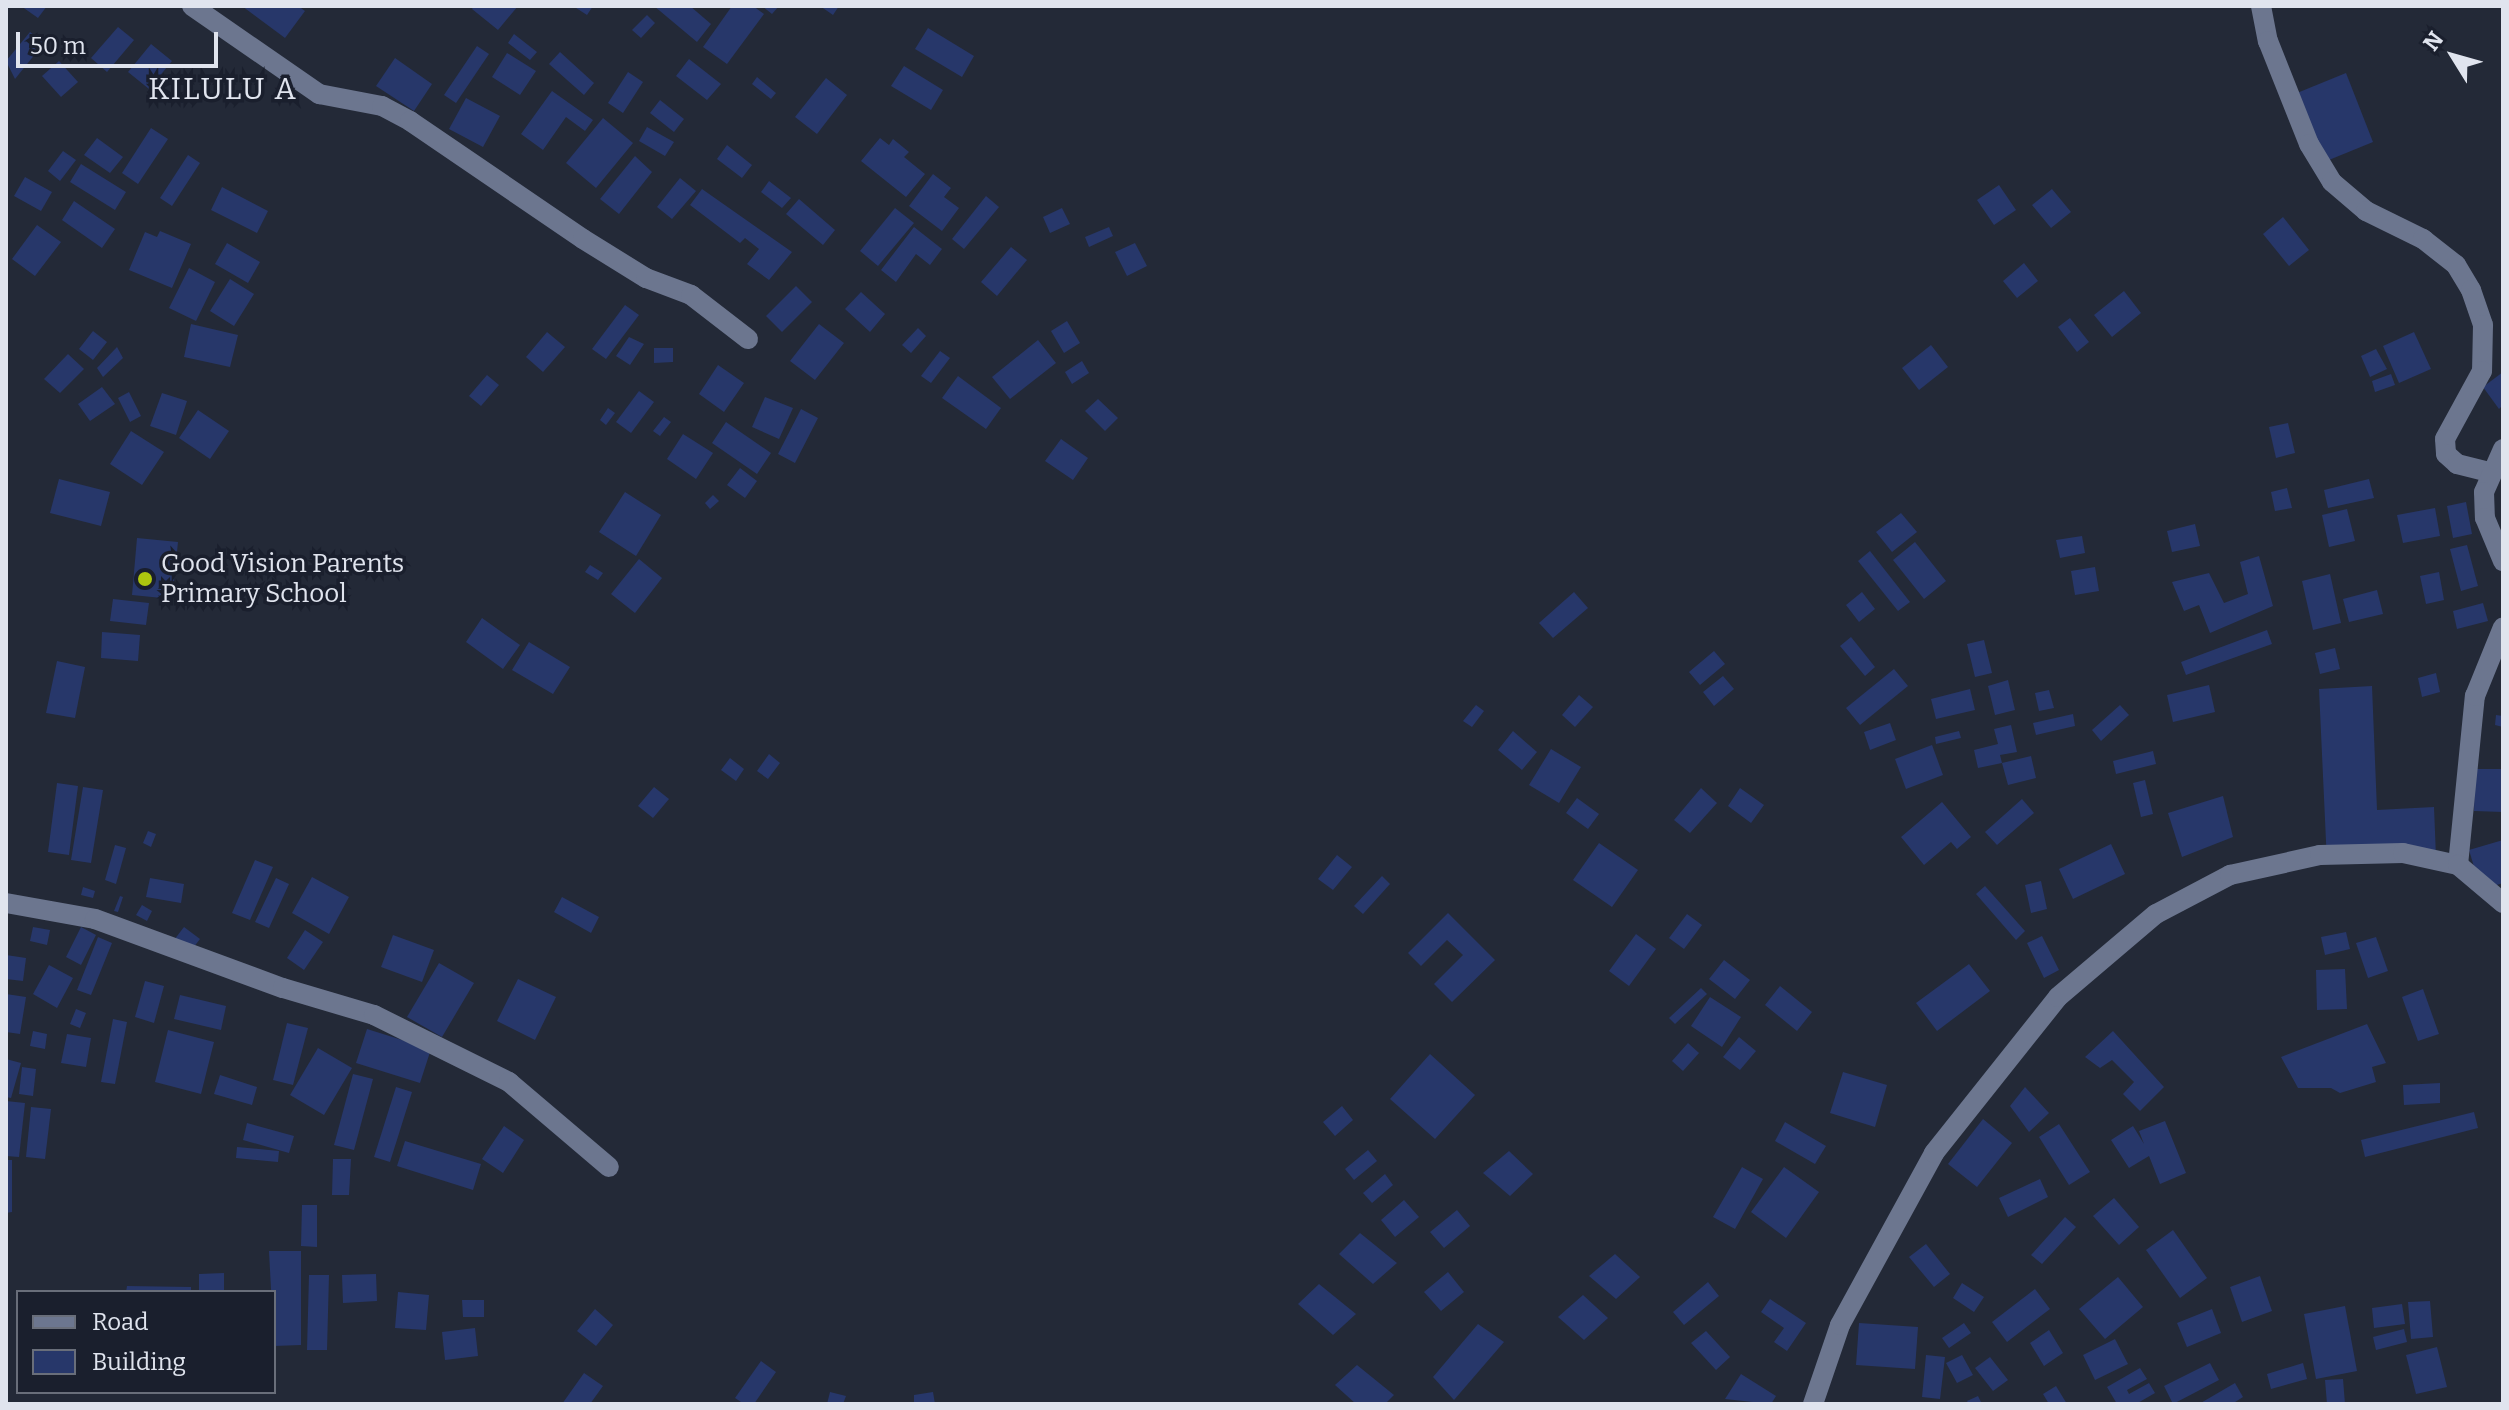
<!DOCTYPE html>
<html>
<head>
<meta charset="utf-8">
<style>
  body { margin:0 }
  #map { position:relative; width:2509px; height:1410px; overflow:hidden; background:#232937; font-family:Bitter,serif }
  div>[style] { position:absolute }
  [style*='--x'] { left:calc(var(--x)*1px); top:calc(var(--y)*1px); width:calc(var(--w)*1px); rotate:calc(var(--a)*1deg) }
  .building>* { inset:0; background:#27376a }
  .minor>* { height:20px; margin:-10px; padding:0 10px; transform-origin:10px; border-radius:10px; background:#6c768f }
  .dots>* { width:22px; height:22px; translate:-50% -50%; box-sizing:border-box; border:4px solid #1a1f2d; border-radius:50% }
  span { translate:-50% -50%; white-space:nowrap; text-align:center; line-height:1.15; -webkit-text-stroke:7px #1a1f2d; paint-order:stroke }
  .poi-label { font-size:26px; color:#e0e4ee }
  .left { translate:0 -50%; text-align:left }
  .quarter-label { font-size:30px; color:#e0e4ee; letter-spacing:2px }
  .frame { position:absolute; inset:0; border:8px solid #e0e4ee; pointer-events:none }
  .legend { position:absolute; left:16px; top:1290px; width:260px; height:104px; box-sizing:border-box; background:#1a1f2d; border:2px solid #696e7a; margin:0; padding:10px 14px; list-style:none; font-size:24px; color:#e0e4ee }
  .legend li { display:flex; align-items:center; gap:16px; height:40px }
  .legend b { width:40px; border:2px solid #696e7a }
  .north { position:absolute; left:2413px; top:16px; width:80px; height:80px; -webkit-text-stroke:6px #1a1f2d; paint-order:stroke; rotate:307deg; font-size:22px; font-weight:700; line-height:32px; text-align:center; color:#e0e4ee }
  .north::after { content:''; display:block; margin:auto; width:28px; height:36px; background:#e0e4ee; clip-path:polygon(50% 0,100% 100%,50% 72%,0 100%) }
  .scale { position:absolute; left:16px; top:32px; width:202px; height:36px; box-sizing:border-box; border:4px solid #e0e4ee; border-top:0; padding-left:10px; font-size:24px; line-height:28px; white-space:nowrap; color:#e0e4ee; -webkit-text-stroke:6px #1a1f2d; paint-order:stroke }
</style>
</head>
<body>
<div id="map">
  <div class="building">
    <div style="clip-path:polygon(21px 6px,47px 6px,38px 18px)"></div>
    <div style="clip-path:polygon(242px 6px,298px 6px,305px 11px,285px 38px)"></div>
    <div style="clip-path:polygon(474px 6px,518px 6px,498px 30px,472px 9px)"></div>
    <div style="clip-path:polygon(573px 6px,593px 6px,587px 15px)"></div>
    <div style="clip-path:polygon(654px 6px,690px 6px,711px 24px,697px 42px)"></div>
    <div style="clip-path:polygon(732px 6px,753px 6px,764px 14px,727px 64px,703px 47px)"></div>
    <div style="clip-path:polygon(762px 6px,779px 6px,772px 14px)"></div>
    <div style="clip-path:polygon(820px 6px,839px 6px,833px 15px)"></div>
    <div style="clip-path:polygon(647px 15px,655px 23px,641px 38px,632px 30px)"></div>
    <div style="clip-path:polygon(118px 27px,134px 40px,107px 72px,91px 58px)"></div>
    <div style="clip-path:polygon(928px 28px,974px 56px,962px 77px,915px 49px)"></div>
    <div style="clip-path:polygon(30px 32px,44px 43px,15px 79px,6px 61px)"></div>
    <div style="clip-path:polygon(514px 34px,537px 52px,530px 60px,508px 43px)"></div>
    <div style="clip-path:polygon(151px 44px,172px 61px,149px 89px,128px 72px)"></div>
    <div style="clip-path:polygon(477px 46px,489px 54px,456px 103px,444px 95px)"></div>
    <div style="clip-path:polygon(560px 52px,594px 83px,584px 95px,549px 64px)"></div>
    <div style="clip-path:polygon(507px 53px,536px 71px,520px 95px,492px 77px)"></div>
    <div style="clip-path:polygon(395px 58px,432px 84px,414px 111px,376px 86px)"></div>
    <div style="clip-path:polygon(689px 59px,721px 84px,707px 100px,676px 76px)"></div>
    <div style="clip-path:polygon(59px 61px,78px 82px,61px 97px,42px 76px)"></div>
    <div style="clip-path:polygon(904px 66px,943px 90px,931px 110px,891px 86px)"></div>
    <div style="clip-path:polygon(628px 72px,643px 82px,623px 113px,608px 103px)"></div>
    <div style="clip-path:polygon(2346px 73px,2373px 142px,2324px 162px,2297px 93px)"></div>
    <div style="clip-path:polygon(757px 77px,776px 93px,771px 99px,752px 84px)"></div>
    <div style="clip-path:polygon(826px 78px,847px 95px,817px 134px,795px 117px)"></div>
    <div style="clip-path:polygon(552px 91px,593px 120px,585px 131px,566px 117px,543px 150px,521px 134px)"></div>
    <div style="clip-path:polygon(466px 98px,500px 116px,483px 147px,449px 129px)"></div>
    <div style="clip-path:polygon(660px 100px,684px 119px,674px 132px,650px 113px)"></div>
    <div style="clip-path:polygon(603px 118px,633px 143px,596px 188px,566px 163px)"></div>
    <div style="clip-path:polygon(647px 127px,674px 142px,665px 156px,639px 141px)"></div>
    <div style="clip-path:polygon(151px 128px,168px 139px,138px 184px,122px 173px)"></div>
    <div style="clip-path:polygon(97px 138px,123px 157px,110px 173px,84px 155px)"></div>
    <div style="clip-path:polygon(880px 138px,889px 145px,893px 139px,909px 152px,904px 157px,925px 174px,906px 197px,861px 161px)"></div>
    <div style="clip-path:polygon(727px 145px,752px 165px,742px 178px,717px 159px)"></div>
    <div style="clip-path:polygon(63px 151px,76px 160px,60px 181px,48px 171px)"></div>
    <div style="clip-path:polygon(188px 155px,200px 163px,172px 206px,160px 198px)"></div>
    <div style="clip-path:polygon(635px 156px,652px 172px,619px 214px,600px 199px)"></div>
    <div style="clip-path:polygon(81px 164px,126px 192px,115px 210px,70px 182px)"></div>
    <div style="clip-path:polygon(933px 174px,951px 188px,944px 197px,959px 208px,942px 231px,909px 206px)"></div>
    <div style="clip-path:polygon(25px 177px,52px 192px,41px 211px,14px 196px)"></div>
    <div style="clip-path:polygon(680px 178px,696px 191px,672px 219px,657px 207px)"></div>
    <div style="clip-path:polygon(769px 181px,791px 198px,782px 208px,761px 192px)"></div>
    <div style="clip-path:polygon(1999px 185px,2016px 210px,1994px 225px,1977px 200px)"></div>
    <div style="clip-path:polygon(222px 187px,268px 211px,257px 233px,211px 210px)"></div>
    <div style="clip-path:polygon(702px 189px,792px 252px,769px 280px,747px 264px,759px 249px,745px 238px,740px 243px,690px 205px)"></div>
    <div style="clip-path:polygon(2052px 189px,2071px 212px,2051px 228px,2032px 205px)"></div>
    <div style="clip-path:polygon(986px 196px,999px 207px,964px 249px,952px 239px)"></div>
    <div style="clip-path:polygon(799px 199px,835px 230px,823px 245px,786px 214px)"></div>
    <div style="clip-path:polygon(74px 201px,115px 229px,102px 248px,62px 220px)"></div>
    <div style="clip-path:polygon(895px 208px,914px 223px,878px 266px,860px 251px)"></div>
    <div style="clip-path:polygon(1062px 208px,1070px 224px,1050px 233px,1043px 217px)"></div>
    <div style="clip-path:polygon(2283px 217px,2309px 250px,2289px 266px,2263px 234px)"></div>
    <div style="clip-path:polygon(37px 225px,61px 242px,35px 276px,12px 259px)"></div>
    <div style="clip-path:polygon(914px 227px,942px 249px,930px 265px,916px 254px,896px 282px,881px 270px)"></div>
    <div style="clip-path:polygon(1109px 227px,1113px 236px,1089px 247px,1085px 237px)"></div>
    <div style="clip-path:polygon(160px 231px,191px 244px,172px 288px,129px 270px,145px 232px,157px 237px)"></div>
    <div style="clip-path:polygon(227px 243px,260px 262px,248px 283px,215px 264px)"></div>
    <div style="clip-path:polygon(1135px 243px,1147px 266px,1127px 276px,1115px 252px)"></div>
    <div style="clip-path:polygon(1011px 247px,1027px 260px,997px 296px,981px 282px)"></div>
    <div style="clip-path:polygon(2024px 263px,2038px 281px,2017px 298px,2003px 281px)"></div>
    <div style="clip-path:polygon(189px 268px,215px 282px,196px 321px,169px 308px)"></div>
    <div style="clip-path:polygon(230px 279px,254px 294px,234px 326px,210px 311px)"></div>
    <div style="clip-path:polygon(796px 286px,812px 302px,782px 332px,766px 316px)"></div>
    <div style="clip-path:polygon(2124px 291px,2141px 313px,2112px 337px,2094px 315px)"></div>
    <div style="clip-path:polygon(861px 292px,885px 314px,870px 332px,845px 309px)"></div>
    <div style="clip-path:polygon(625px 305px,639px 315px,606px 359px,592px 349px)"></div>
    <div style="clip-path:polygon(2070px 318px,2089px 342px,2077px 352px,2058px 327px)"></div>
    <div style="clip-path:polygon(1067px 321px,1080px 343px,1064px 353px,1051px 331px)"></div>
    <div style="clip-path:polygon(191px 324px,238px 335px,230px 367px,184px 357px)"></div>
    <div style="clip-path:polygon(819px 324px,844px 343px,815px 380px,790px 361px)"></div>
    <div style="clip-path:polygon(918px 328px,926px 336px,911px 353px,902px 345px)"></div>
    <div style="clip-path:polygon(93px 331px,107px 342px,93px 360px,79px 349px)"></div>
    <div style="clip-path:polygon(547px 332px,565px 347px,543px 372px,526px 357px)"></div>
    <div style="clip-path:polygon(2414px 332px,2431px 369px,2399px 383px,2383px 346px)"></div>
    <div style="clip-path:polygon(629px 337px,644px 344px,630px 365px,616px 356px)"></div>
    <div style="clip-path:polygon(1038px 340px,1056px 363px,1010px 399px,992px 377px)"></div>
    <div style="clip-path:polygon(1931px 345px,1948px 367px,1919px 390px,1902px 368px)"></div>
    <div style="clip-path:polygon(117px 347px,123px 358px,103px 377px,97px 368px)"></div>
    <div style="clip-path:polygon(654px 348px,673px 348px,673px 362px,654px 363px)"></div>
    <div style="clip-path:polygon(2376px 349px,2387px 369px,2370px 377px,2361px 356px)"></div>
    <div style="clip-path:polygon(940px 351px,950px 358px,931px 383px,921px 376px)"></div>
    <div style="clip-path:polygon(68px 354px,84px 369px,60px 393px,44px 379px)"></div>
    <div style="clip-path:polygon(1082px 361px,1089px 373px,1072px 384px,1065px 372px)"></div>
    <div style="clip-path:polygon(718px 365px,744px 383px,724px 412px,699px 394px)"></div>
    <div style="clip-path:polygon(2503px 372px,2503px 405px,2499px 409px,2483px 387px)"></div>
    <div style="clip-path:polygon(2391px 374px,2395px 385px,2375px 392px,2372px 381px)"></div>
    <div style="clip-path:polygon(487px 375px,499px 385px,481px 406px,469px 396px)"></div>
    <div style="clip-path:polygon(958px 376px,1001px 408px,986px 429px,942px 398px)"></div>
    <div style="clip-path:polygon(102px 387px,115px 404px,90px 421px,78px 404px)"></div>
    <div style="clip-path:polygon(639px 391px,654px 402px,631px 433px,616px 422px)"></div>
    <div style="clip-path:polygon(129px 392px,141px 416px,130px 422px,118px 398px)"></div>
    <div style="clip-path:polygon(162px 393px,187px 401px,176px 435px,150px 426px)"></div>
    <div style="clip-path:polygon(765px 397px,793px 408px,779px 439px,752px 427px)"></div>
    <div style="clip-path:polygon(1098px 399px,1118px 418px,1105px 431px,1085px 411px)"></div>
    <div style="clip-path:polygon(608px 408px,615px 413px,606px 425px,600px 420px)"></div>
    <div style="clip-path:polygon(801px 409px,818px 418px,795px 463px,778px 454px)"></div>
    <div style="clip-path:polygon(198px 410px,229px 431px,210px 459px,179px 438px)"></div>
    <div style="clip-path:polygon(664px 417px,671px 422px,660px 436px,653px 431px)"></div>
    <div style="clip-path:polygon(726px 422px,771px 453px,757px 474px,712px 443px)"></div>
    <div style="clip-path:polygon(2288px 423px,2295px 453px,2276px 458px,2269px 427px)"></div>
    <div style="clip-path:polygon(131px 431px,164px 452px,142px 485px,110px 464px)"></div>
    <div style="clip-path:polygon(683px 434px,713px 453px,696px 479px,667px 459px)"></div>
    <div style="clip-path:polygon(1061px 439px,1088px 458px,1073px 480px,1045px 461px)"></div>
    <div style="clip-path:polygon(740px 468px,757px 481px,745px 498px,727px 485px)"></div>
    <div style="clip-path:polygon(59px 479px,110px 492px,101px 526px,50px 513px)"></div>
    <div style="clip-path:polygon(2369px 479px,2374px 498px,2328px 508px,2324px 490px)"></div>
    <div style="clip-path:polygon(2287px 488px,2292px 508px,2275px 511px,2271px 492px)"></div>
    <div style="clip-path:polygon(625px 492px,661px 515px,636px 556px,599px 532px)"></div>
    <div style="clip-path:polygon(713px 495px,719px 501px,710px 509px,705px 503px)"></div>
    <div style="clip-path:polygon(2466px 502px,2472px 534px,2453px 538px,2447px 506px)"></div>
    <div style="clip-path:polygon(2435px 508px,2440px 536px,2403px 543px,2397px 515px)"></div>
    <div style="clip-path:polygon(2347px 509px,2355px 541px,2329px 547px,2322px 515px)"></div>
    <div style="clip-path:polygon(1901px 513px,1917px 532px,1892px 552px,1876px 532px)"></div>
    <div style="clip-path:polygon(2195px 524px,2200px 546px,2172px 552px,2167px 531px)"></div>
    <div style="clip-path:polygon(2082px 536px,2085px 553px,2060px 558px,2056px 540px)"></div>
    <div style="clip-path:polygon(137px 538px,178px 542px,172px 599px,132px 595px)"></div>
    <div style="clip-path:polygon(1915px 542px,1946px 581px,1924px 599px,1893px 560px)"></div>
    <div style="clip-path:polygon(2467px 545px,2478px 586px,2461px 591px,2450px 549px)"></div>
    <div style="clip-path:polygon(1870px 551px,1910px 602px,1898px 611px,1858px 561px)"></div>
    <div style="clip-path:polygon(2259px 556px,2273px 606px,2210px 633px,2199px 605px,2184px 611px,2172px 582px,2209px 573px,2224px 603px,2248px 594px,2240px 562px)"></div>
    <div style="clip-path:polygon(639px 559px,662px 578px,635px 613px,611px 594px)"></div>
    <div style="clip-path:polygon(590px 565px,603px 573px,598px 580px,585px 572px)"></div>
    <div style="clip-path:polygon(2095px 567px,2099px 591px,2075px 595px,2071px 571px)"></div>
    <div style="clip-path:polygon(2439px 572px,2444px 600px,2426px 604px,2420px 576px)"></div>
    <div style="clip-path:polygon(2330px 574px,2341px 623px,2313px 630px,2302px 581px)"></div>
    <div style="clip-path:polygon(2377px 590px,2383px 614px,2349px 622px,2343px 599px)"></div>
    <div style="clip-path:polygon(1574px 592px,1588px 608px,1553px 638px,1539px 623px)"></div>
    <div style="clip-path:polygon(1862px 592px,1875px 609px,1859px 622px,1846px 605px)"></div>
    <div style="clip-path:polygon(113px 599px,149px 603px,146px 625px,110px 621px)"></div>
    <div style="clip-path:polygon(2483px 603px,2488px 621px,2457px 629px,2453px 611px)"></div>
    <div style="clip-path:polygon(482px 618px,520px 645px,503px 669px,466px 642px)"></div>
    <div style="clip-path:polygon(2267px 630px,2272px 644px,2186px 675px,2181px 662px)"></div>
    <div style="clip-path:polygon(102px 632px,140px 635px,138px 661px,101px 658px)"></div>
    <div style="clip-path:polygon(1851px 637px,1875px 667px,1865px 676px,1840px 646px)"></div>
    <div style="clip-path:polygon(1984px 640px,1992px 673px,1975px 677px,1967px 644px)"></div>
    <div style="clip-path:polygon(529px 642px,570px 667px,553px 694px,512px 670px)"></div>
    <div style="clip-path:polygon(2335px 648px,2340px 669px,2320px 674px,2315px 653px)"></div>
    <div style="clip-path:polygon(1714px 651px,1725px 664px,1700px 685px,1689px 672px)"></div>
    <div style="clip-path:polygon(57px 661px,85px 667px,75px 718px,46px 713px)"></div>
    <div style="clip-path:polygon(1894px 669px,1908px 686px,1860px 725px,1846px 708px)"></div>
    <div style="clip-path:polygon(2436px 673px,2440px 692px,2422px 697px,2418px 678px)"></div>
    <div style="clip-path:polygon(1723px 676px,1734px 689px,1714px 706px,1703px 692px)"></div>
    <div style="clip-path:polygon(2008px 680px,2015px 710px,1995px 715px,1988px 686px)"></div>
    <div style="clip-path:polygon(2209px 685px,2215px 712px,2173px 722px,2167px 695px)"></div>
    <div style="clip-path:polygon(2372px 686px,2377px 810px,2434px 807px,2436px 857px,2327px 863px,2319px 689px)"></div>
    <div style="clip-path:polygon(1970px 689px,1975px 710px,1936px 719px,1931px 699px)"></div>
    <div style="clip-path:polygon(2049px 690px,2054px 708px,2039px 711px,2035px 693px)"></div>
    <div style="clip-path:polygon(1579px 695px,1593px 707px,1575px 727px,1562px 715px)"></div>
    <div style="clip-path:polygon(1476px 705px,1484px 711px,1472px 727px,1463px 721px)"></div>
    <div style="clip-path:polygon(2120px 705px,2129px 715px,2101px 741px,2092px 730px)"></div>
    <div style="clip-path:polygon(2073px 714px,2075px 726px,2036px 735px,2033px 723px)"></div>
    <div style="clip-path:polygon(2496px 715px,2503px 716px,2503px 727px,2495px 725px)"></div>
    <div style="clip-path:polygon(1890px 723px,1896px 740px,1870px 750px,1864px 732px)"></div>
    <div style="clip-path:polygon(2011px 725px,2017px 752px,2000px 755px,2002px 763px,1978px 768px,1974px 750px,1998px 744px,1994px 729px)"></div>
    <div style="clip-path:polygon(1513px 731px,1537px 752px,1522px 770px,1498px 750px)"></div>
    <div style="clip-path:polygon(1959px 731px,1961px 738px,1936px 744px,1935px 737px)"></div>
    <div style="clip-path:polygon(1932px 745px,1943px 775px,1906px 789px,1895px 759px)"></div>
    <div style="clip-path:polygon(1551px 749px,1581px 767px,1559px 803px,1529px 785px)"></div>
    <div style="clip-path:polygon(2153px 751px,2156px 764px,2116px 774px,2113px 761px)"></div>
    <div style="clip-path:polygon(769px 754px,780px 763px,768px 779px,757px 771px)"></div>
    <div style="clip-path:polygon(2031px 756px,2036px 778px,2008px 785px,2002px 763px)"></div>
    <div style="clip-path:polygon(730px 758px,744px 769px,736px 781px,721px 770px)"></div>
    <div style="clip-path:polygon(2475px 769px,2503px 769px,2503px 812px,2474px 811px)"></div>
    <div style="clip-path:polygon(2145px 780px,2153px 814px,2141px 817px,2133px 783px)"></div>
    <div style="clip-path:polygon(57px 783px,78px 786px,69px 855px,48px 852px)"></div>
    <div style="clip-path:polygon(83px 787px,103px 790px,91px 863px,71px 860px)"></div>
    <div style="clip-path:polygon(654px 787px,669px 799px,653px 818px,638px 806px)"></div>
    <div style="clip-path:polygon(1701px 788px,1717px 803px,1690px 833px,1674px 820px)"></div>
    <div style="clip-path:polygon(1740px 788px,1764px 805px,1751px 823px,1728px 806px)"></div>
    <div style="clip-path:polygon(2223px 796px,2233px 837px,2182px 857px,2168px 813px)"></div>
    <div style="clip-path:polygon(1577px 798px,1599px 814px,1588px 829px,1566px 813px)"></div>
    <div style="clip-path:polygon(2022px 799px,2034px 813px,1997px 845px,1985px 832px)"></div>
    <div style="clip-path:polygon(1942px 802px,1971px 837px,1957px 849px,1951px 842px,1924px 865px,1901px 837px)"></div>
    <div style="clip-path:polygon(148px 831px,156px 834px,151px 847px,143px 843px)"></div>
    <div style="clip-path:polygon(2503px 840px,2503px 883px,2481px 890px,2469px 850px)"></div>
    <div style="clip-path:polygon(1599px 843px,1638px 870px,1612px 907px,1573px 880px)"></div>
    <div style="clip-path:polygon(2111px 844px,2125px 874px,2073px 899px,2059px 869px)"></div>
    <div style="clip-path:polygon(115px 845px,126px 848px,116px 884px,105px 880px)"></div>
    <div style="clip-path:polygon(1337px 855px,1352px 867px,1333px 890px,1318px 879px)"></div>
    <div style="clip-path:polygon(255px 860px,273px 867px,250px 920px,232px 913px)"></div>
    <div style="clip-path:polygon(1382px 876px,1390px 884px,1363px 914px,1354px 906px)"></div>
    <div style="clip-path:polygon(312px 877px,349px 897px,329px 934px,292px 913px)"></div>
    <div style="clip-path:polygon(150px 878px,184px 884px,181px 903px,146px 897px)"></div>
    <div style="clip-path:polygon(276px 878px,289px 884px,269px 928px,255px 922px)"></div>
    <div style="clip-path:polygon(2041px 881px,2047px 909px,2031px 913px,2025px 885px)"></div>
    <div style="clip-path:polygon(1985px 886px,2025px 931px,2016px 940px,1976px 894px)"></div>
    <div style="clip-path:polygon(83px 887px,95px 891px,93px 898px,81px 895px)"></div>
    <div style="clip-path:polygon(120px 896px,123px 897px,118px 912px,114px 911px)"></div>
    <div style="clip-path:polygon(562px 897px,599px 917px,591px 933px,554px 912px)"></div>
    <div style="clip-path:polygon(142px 905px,152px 911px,147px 921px,136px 915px)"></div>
    <div style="clip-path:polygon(1448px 913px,1495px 960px,1452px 1002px,1434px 984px,1463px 955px,1447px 940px,1421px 966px,1408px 953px)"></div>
    <div style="clip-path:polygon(1687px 914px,1702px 925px,1684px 949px,1669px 938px)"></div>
    <div style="clip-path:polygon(33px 927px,50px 930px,47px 945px,30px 941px)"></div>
    <div style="clip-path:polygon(81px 927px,96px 935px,81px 965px,66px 957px)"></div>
    <div style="clip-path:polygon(184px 927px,200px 939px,190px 952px,174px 940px)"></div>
    <div style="clip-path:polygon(305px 930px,323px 942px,304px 970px,287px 958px)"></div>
    <div style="clip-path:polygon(2346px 932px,2350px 949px,2325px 955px,2321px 937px)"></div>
    <div style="clip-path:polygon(1636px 934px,1656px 949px,1629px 986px,1609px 971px)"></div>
    <div style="clip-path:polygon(393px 935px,434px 950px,422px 982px,381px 967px)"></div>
    <div style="clip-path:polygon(2042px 936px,2059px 970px,2044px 978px,2027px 943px)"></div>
    <div style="clip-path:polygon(98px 937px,112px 943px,91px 995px,77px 990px)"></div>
    <div style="clip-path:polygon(2376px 937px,2388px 971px,2368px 978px,2356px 943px)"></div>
    <div style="clip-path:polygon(6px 955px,26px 958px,23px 981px,6px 979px)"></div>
    <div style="clip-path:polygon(1724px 960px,1750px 980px,1735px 999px,1709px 979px)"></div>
    <div style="clip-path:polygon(439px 963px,474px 983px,442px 1037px,407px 1017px)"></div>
    <div style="clip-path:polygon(1969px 964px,1990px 991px,1937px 1031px,1916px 1003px)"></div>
    <div style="clip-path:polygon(49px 965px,73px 978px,57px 1008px,33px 994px)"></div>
    <div style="clip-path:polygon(2345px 969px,2347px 1009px,2317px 1010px,2316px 970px)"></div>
    <div style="clip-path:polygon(518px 979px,556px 997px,535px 1040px,497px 1021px)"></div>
    <div style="clip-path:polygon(145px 981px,164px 986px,154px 1023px,135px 1017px)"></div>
    <div style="clip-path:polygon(1780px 986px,1812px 1012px,1797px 1031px,1765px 1005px)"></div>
    <div style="clip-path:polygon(1701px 988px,1707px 994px,1675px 1024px,1669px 1018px)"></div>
    <div style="clip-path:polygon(2423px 989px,2439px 1034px,2418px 1041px,2402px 997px)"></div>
    <div style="clip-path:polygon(6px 994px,26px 997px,20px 1034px,6px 1032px)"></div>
    <div style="clip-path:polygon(180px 995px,226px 1006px,221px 1030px,174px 1019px)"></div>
    <div style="clip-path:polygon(1710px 997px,1741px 1017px,1722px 1047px,1691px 1026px)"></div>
    <div style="clip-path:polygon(76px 1009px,86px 1013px,80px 1028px,70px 1024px)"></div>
    <div style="clip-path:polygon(113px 1019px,127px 1022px,115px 1084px,101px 1082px)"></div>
    <div style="clip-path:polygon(287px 1023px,308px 1028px,293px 1085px,273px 1080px)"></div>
    <div style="clip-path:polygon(2367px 1024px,2386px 1063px,2372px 1067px,2376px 1082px,2340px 1093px,2331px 1088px,2298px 1088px,2281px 1057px)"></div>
    <div style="clip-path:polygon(367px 1029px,431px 1049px,420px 1083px,356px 1063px)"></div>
    <div style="clip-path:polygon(168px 1030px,214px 1042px,201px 1094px,155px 1082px)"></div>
    <div style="clip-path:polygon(33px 1031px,47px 1034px,45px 1049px,30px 1046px)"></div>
    <div style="clip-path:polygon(2113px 1031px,2164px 1087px,2140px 1111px,2123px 1094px,2134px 1082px,2112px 1060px,2100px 1068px,2085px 1057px)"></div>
    <div style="clip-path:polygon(67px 1034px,91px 1038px,86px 1067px,61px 1063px)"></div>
    <div style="clip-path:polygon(1739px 1037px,1756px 1051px,1740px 1070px,1723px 1057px)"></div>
    <div style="clip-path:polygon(1688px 1043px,1699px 1053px,1683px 1071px,1672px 1061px)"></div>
    <div style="clip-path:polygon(318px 1048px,352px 1068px,324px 1115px,290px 1095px)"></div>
    <div style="clip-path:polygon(1430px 1054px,1475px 1095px,1435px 1139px,1390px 1099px)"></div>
    <div style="clip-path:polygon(6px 1059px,21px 1063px,11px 1098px,6px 1097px)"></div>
    <div style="clip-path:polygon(22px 1067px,36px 1069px,33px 1096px,19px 1094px)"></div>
    <div style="clip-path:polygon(1843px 1072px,1887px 1085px,1875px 1127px,1830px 1113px)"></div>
    <div style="clip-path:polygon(353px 1074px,373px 1079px,354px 1150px,334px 1145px)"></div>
    <div style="clip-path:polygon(220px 1075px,257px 1087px,252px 1105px,214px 1094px)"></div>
    <div style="clip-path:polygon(2440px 1083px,2440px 1103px,2404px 1105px,2403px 1085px)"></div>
    <div style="clip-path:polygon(396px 1087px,412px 1092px,390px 1162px,374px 1157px)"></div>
    <div style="clip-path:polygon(2025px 1087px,2049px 1113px,2029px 1132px,2010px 1106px)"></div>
    <div style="clip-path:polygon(6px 1101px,25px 1103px,19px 1157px,6px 1156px)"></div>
    <div style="clip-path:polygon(1342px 1106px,1353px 1120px,1335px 1136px,1323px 1122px)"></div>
    <div style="clip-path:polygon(31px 1107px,51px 1109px,45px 1159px,26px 1157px)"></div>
    <div style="clip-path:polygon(2474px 1112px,2478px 1128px,2365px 1157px,2361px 1140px)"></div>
    <div style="clip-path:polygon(1983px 1119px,2012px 1143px,1977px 1187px,1948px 1164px)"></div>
    <div style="clip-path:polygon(2165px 1121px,2186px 1173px,2160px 1184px,2149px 1156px,2129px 1168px,2111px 1140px,2133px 1126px,2144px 1144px,2139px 1131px)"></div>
    <div style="clip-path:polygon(1785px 1122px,1826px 1146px,1815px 1164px,1775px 1141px)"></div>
    <div style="clip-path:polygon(247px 1123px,294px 1136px,289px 1153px,243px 1140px)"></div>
    <div style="clip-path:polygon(2059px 1124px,2090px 1172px,2069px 1185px,2039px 1137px)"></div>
    <div style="clip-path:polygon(504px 1126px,524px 1140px,503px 1173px,482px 1159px)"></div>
    <div style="clip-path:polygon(405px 1141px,481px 1164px,473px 1190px,397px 1166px)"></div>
    <div style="clip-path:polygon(237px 1147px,279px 1151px,278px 1162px,236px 1158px)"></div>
    <div style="clip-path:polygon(1368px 1150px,1377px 1161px,1354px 1180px,1345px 1169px)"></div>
    <div style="clip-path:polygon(1509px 1151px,1533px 1174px,1510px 1196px,1483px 1173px)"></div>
    <div style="clip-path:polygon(333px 1159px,351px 1159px,349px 1195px,332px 1195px)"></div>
    <div style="clip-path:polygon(6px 1160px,12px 1160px,12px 1212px,6px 1213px)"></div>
    <div style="clip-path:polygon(1742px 1167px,1763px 1179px,1735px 1229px,1713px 1217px)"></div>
    <div style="clip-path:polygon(1784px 1167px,1819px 1192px,1786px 1238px,1751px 1212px)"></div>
    <div style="clip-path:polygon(1385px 1174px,1393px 1185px,1372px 1203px,1363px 1193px)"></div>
    <div style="clip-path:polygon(2040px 1179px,2048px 1197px,2008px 1217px,1999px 1198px)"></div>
    <div style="clip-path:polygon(2114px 1198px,2139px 1227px,2119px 1245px,2093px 1216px)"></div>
    <div style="clip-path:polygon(1404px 1200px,1419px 1217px,1395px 1237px,1381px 1220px)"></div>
    <div style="clip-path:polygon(302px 1205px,317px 1205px,317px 1247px,301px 1246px)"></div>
    <div style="clip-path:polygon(1457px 1210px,1470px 1226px,1444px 1248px,1430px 1232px)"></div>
    <div style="clip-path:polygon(2065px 1217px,2076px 1227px,2042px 1264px,2031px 1255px)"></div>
    <div style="clip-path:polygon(2173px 1230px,2207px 1278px,2180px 1298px,2146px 1250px)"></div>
    <div style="clip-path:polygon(1360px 1233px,1397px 1263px,1373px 1284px,1339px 1254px)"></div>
    <div style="clip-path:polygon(1926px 1244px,1950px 1274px,1934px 1287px,1909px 1257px)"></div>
    <div style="clip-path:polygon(269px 1251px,301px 1251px,301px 1345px,274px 1346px)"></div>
    <div style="clip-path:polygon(1615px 1254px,1640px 1277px,1616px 1299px,1589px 1276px)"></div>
    <div style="clip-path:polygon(1448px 1272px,1464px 1292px,1441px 1311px,1424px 1292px)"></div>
    <div style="clip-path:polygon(224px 1273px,224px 1292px,199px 1292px,199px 1274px)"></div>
    <div style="clip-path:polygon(376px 1274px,377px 1301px,343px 1303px,342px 1275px)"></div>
    <div style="clip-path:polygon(309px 1275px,329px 1275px,327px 1350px,307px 1350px)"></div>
    <div style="clip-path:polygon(2260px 1276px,2272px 1311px,2242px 1322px,2230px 1287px)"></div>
    <div style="clip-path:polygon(2118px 1277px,2143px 1307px,2105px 1339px,2079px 1309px)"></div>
    <div style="clip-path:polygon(1708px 1282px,1719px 1296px,1684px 1325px,1673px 1312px)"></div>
    <div style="clip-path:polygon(1962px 1283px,1984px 1297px,1974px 1312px,1953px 1298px)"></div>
    <div style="clip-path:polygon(1319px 1284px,1356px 1314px,1333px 1335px,1298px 1304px)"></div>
    <div style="clip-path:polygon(127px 1286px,191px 1287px,191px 1292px,126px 1292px)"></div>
    <div style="clip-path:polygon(2035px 1289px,2050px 1309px,2007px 1342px,1992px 1322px)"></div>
    <div style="clip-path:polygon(398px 1292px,429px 1295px,426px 1330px,395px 1328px)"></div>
    <div style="clip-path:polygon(1583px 1295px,1608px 1318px,1584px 1340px,1558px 1317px)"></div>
    <div style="clip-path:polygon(1770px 1299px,1806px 1323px,1787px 1351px,1774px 1342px,1784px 1328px,1761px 1312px)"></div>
    <div style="clip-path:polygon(462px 1300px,484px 1300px,484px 1317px,463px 1317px)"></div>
    <div style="clip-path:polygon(2430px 1301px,2433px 1337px,2411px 1339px,2408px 1302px)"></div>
    <div style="clip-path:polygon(2402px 1304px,2405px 1324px,2374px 1328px,2372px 1308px)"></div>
    <div style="clip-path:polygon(2345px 1306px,2357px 1371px,2316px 1379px,2304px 1314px)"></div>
    <div style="clip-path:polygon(595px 1309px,613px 1325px,596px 1346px,577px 1331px)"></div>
    <div style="clip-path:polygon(2212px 1309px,2221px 1333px,2187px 1347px,2177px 1323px)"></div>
    <div style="clip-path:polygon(1859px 1323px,1918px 1327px,1915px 1369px,1856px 1365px)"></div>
    <div style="clip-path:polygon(1964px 1323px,1971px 1333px,1949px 1348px,1942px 1338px)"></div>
    <div style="clip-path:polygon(1478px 1324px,1504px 1342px,1454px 1400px,1433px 1377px)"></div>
    <div style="clip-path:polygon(475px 1328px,478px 1356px,445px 1360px,442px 1332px)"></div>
    <div style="clip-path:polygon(2404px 1329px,2407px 1342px,2376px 1350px,2373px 1337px)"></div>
    <div style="clip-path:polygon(2049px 1330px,2063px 1353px,2044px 1366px,2030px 1343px)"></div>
    <div style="clip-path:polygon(1706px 1331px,1730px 1357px,1716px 1370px,1691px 1343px)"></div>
    <div style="clip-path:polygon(2115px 1339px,2128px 1364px,2095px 1380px,2083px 1355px)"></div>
    <div style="clip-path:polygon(2437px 1347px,2447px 1387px,2416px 1394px,2406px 1355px)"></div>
    <div style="clip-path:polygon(1926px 1355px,1945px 1357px,1940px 1399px,1922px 1397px)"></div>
    <div style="clip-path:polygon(1962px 1355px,1973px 1375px,1957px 1383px,1946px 1363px)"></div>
    <div style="clip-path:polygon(1990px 1357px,2008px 1380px,1993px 1391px,1975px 1368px)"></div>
    <div style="clip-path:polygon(761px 1361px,776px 1372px,754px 1404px,744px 1404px,735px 1398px)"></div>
    <div style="clip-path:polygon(2210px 1363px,2219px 1380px,2173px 1404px,2164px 1386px)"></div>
    <div style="clip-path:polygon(2303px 1363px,2307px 1379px,2271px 1389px,2267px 1374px)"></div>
    <div style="clip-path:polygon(1357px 1365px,1394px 1395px,1385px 1404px,1356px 1404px,1335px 1385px)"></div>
    <div style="clip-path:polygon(2140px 1368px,2147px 1379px,2127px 1390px,2129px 1394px,2149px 1383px,2155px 1393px,2136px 1404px,2117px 1404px,2107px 1387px)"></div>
    <div style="clip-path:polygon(584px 1373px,603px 1386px,590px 1404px,562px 1404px)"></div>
    <div style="clip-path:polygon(1741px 1374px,1776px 1396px,1771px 1404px,1725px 1399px)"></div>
    <div style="clip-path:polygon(2343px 1379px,2345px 1404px,2327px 1404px,2325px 1380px)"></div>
    <div style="clip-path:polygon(2235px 1383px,2243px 1397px,2232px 1404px,2199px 1404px)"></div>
    <div style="clip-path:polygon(2056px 1386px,2067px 1404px,2049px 1404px,2043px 1394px)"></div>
    <div style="clip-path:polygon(830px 1392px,846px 1396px,843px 1404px,827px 1404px)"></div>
    <div style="clip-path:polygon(933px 1392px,935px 1404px,914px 1404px,914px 1395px)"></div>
    <div style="clip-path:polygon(1978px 1396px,1982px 1404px,1969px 1404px,1967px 1401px)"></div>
  </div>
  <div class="minor">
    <div style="--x:192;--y:6;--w:155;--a:34.7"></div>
    <div style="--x:319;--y:94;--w:64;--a:10.8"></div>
    <div style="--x:382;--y:106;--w:32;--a:28"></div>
    <div style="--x:410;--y:121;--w:209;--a:34.3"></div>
    <div style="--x:583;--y:239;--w:74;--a:31.8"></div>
    <div style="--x:646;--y:278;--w:48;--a:20.7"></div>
    <div style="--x:691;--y:295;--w:72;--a:37.7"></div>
    <div style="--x:2261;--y:6;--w:36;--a:79"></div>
    <div style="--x:2268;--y:41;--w:111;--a:68.3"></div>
    <div style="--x:2309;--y:144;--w:44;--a:58.8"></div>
    <div style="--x:2332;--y:182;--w:45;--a:40.5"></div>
    <div style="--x:2366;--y:211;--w:64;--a:26.2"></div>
    <div style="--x:2423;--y:239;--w:42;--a:38.2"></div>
    <div style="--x:2456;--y:265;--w:29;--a:59"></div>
    <div style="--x:2471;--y:290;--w:37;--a:71"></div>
    <div style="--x:2483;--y:325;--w:46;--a:91.2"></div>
    <div style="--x:2482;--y:371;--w:77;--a:118.6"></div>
    <div style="--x:2445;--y:439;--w:15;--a:86"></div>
    <div style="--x:2446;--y:454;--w:15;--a:42"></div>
    <div style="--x:2457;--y:464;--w:33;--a:14"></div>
    <div style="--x:2503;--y:449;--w:47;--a:113.8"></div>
    <div style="--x:2484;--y:492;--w:26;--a:88"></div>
    <div style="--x:2485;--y:518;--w:47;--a:67.3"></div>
    <div style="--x:2458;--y:865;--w:170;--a:-84.3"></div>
    <div style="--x:2475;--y:696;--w:74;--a:-67.9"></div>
    <div style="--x:6;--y:903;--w:90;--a:10.2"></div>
    <div style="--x:95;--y:919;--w:200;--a:20.2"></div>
    <div style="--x:283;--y:988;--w:95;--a:16.5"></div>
    <div style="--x:374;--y:1015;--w:151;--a:26.4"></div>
    <div style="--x:509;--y:1082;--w:131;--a:40.4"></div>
    <div style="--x:1813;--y:1404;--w:83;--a:-71.1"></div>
    <div style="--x:1840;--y:1325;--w:196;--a:-61.3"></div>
    <div style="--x:1934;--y:1153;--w:199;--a:-51.5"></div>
    <div style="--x:2058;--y:997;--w:128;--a:-40.3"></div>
    <div style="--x:2156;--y:914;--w:84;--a:-27.8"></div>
    <div style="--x:2230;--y:875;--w:92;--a:-12.5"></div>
    <div style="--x:2320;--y:855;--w:83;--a:-1.4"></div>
    <div style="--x:2403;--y:853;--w:56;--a:12.3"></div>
    <div style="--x:2458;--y:865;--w:59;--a:40.2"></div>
  </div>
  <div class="dots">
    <div style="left:145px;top:579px;background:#adc60f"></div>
  </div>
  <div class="poi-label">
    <span class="left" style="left:161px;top:579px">Good Vision Parents<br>Primary School</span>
  </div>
  <div class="quarter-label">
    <span style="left:223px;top:89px">KILULU A</span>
  </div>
  <div class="frame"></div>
  <ul class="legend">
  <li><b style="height:10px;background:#6c768f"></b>Road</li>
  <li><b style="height:22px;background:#27376a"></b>Building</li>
  </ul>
  <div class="north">N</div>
  <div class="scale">50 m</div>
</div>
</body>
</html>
